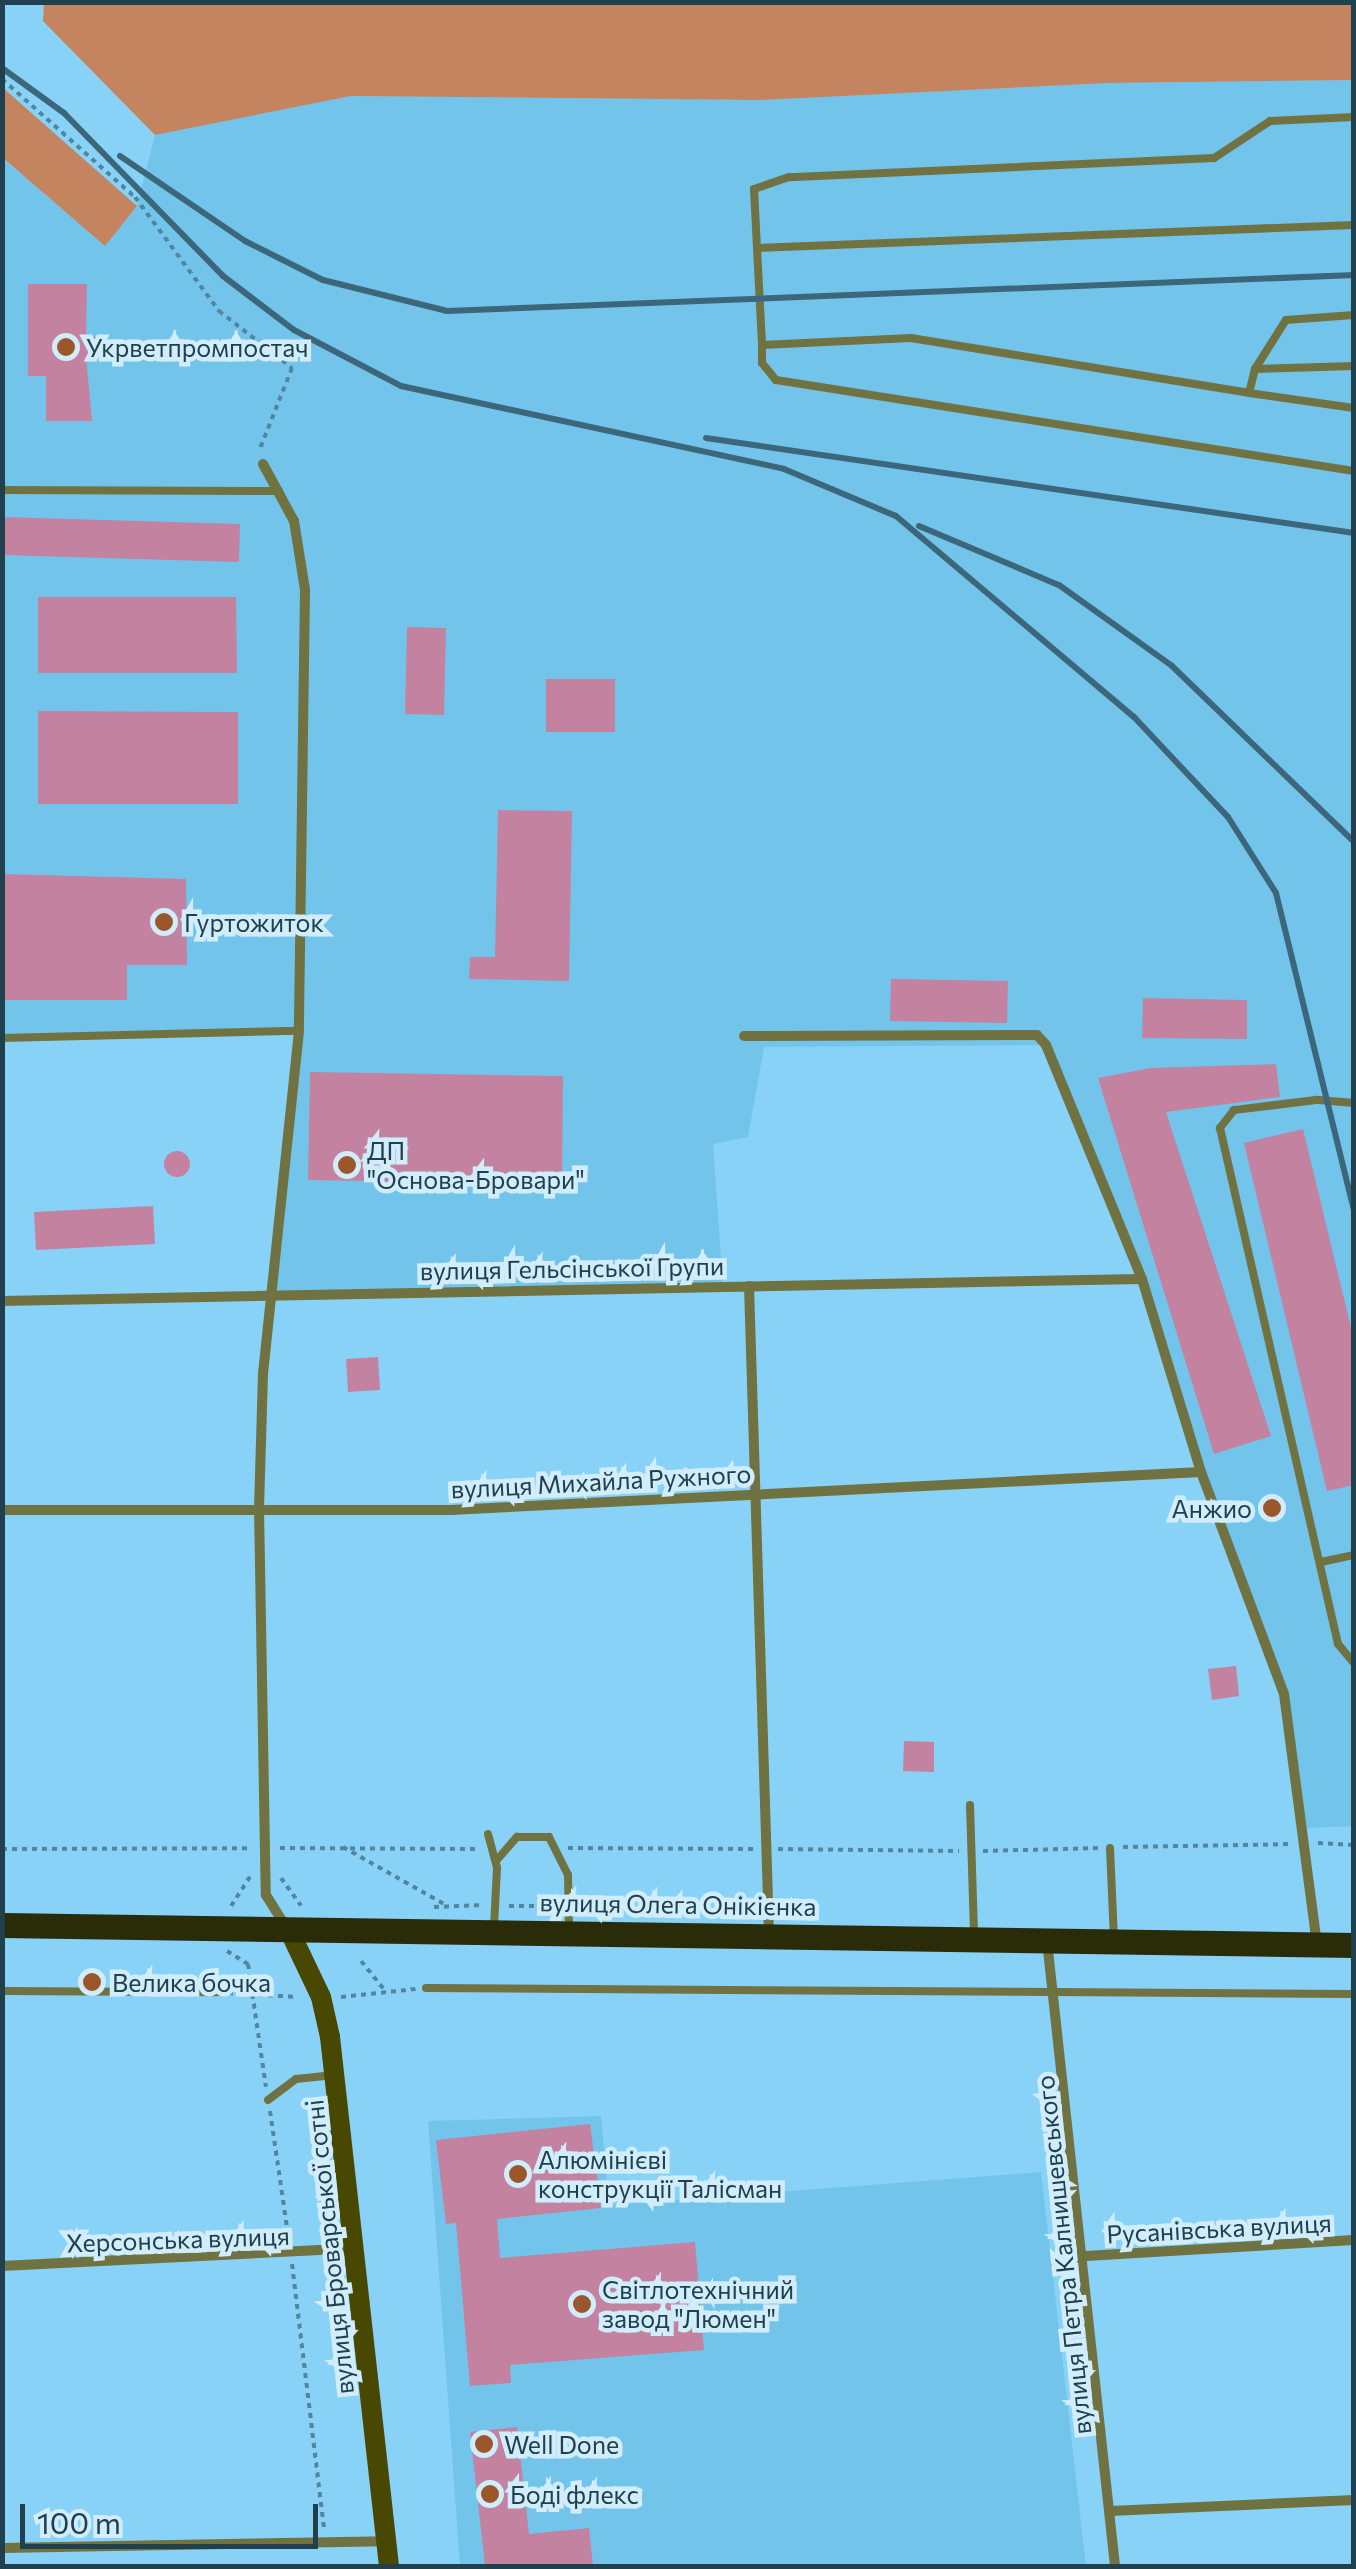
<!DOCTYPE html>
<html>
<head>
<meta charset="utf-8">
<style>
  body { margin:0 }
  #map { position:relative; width:1356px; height:2569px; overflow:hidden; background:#88d2f7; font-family:Commissioner,sans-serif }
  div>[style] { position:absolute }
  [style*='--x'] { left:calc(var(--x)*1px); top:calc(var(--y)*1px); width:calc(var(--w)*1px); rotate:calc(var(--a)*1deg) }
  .built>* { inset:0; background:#73c4eb }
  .forest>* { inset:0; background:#c48460 }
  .building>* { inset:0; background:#c382a0 }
  .round { border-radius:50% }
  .path>* { height:4px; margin-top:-2px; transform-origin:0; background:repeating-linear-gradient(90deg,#52859e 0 5px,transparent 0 10px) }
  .lane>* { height:8px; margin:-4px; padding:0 4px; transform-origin:4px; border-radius:4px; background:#707241 }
  .street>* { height:10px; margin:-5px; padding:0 5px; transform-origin:5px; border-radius:5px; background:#707241 }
  .secondary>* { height:20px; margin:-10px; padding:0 10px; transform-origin:10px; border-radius:10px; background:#484803 }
  .primary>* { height:25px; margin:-12.5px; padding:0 12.5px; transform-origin:12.5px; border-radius:12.5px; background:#2a2b08 }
  .rail>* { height:6px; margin:-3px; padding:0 3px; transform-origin:3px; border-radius:3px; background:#3c677b }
  .dots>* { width:28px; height:28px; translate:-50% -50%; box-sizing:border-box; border:5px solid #d1edfb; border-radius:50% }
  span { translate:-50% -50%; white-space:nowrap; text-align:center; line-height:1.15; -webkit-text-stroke:9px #d1edfb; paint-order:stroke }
  .poi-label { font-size:25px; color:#21404e }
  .left { translate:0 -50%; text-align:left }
  .right { translate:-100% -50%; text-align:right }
  .street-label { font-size:25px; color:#21404e }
  .frame { position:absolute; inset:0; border:5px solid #21404e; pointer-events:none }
  .scale { position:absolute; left:20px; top:2504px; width:298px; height:45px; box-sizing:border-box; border:5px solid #21404e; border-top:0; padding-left:12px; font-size:30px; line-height:35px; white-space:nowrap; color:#21404e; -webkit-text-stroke:8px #d1edfb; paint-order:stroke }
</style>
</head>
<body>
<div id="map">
  <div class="built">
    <div style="clip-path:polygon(1353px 80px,1353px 1826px,1306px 1828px,1284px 1694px,1201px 1472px,1142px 1279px,1046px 1045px,764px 1047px,748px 1137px,713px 1144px,723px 1286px,272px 1293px,298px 1031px,3px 1038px,2px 158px,105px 245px,137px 206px,155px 135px,351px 96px,760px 100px,1108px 83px)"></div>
    <div style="clip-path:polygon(601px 2116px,609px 2205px,1041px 2172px,1086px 2566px,460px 2566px,428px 2121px)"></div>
  </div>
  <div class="forest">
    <div style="clip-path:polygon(44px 2px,1353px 3px,1353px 80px,1108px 83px,760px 100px,351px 96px,155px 135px,43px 21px)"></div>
    <div style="clip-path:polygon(2px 87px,137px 206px,105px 246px,3px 158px)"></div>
  </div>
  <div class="building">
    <div style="clip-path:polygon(28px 284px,87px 284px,86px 337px,104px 337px,104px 358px,86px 357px,92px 421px,46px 421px,46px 376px,28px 376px)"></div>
    <div style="clip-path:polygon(2px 517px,240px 524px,239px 562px,2px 555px)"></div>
    <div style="clip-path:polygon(38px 597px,236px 597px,237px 673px,38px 673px)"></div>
    <div style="clip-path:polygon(407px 627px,446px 628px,444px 715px,405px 714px)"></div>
    <div style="clip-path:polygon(546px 679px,615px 679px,615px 732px,546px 732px)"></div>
    <div style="clip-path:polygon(38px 711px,238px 712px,238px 804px,38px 804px)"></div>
    <div style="clip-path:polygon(498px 810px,572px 811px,569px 981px,469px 979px,470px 957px,495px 957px)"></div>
    <div style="clip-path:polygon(2px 874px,186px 879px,187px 965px,127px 965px,127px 1000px,2px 1000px)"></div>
    <div style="clip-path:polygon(891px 979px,1008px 981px,1007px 1023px,890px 1021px)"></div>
    <div style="clip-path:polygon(1143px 998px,1247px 1000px,1247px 1039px,1142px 1038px)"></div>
    <div style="clip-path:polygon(1276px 1064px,1280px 1097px,1166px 1112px,1271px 1436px,1214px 1454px,1098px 1078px,1151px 1068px)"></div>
    <div style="clip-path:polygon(310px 1072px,563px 1076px,562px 1184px,308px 1180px)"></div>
    <div style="clip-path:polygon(1303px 1129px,1354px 1340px,1354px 1485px,1327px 1491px,1244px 1143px)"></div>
    <div class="round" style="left:164px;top:1151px;width:26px;height:26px"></div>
    <div style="clip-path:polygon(153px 1206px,155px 1244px,36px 1250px,34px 1212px)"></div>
    <div style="clip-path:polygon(378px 1357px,380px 1390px,348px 1392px,346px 1359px)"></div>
    <div style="clip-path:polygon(1236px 1666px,1239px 1696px,1212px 1700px,1208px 1669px)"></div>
    <div style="clip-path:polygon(904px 1741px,934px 1742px,934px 1772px,903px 1771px)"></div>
    <div style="clip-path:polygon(590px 2124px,601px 2208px,497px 2219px,500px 2258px,695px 2242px,704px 2350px,510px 2365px,511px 2383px,470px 2386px,456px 2223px,446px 2224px,436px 2140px)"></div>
    <div style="clip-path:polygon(517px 2427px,529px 2534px,589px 2528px,593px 2566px,485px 2566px,470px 2432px)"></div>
  </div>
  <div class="path">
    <div style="--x:2;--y:79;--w:178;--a:41.6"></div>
    <div style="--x:135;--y:197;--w:142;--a:53.6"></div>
    <div style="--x:219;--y:311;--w:93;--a:38"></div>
    <div style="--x:292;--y:368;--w:89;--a:111.7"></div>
    <div style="--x:1318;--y:1843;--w:36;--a:3"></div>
    <div style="--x:343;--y:1847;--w:116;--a:29.4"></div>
    <div style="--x:1123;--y:1847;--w:166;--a:-1"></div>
    <div style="--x:280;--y:1848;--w:199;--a:0.3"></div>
    <div style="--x:568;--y:1848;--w:186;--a:0.3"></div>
    <div style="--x:2;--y:1849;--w:248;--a:-0.2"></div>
    <div style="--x:778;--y:1849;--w:181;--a:0.6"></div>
    <div style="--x:983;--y:1851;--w:116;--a:-1.5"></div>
    <div style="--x:281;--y:1878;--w:34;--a:54"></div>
    <div style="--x:231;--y:1906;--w:35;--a:-57"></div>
    <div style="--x:509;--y:1906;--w:45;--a:0"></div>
    <div style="--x:434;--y:1907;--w:50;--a:-2.3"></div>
    <div style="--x:227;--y:1951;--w:25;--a:32"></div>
    <div style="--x:248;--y:1964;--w:124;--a:81.7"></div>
    <div style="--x:361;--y:1961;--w:40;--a:51"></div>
    <div style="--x:228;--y:1993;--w:70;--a:3.3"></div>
    <div style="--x:341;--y:1997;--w:75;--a:-6.1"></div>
    <div style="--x:270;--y:2111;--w:125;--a:81.7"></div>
    <div style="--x:292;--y:2264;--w:266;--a:83.1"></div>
  </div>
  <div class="lane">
    <div style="--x:1354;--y:117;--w:84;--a:177.3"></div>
    <div style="--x:1270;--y:121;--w:67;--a:146.5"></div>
    <div style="--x:1214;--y:158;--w:425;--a:177.4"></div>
    <div style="--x:789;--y:177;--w:37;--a:161"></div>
    <div style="--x:754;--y:189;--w:59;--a:87.1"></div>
    <div style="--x:757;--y:248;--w:597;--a:-2.21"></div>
    <div style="--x:757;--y:248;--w:97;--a:87"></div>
    <div style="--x:762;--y:345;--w:149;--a:-2.7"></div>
    <div style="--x:911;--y:338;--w:342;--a:9.2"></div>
    <div style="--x:1249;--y:393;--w:25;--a:-76"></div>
    <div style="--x:1255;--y:369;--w:99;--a:-1.7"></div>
    <div style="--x:762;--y:345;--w:18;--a:90"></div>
    <div style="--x:762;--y:363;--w:22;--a:51"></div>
    <div style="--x:776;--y:380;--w:585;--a:8.95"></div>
    <div style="--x:1255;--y:369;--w:58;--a:-57.7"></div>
    <div style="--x:1286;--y:320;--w:68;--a:-4.2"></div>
    <div style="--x:1249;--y:393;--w:106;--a:8.1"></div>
    <div style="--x:2;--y:490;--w:277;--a:0.2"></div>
    <div style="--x:2;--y:1038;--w:297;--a:-1.4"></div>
    <div style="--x:1354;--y:1103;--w:38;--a:-175"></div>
    <div style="--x:1316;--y:1100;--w:83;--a:173"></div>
    <div style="--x:1234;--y:1110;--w:23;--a:128"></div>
    <div style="--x:1220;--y:1128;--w:529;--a:77.12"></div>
    <div style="--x:1338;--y:1644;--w:25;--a:50"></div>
    <div style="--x:1321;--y:1562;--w:34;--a:-12"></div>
    <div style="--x:970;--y:1805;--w:128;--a:88.2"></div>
    <div style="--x:488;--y:1834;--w:35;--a:75"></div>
    <div style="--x:497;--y:1868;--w:60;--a:92.9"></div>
    <div style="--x:1110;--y:1848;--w:90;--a:87.5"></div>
    <div style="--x:496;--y:1861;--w:32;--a:-49"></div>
    <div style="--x:517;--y:1837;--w:32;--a:0"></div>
    <div style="--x:549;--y:1837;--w:42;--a:63.4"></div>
    <div style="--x:568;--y:1875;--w:53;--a:88.9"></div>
    <div style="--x:426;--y:1988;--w:928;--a:0.37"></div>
    <div style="--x:2;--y:1991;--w:216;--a:0.3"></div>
    <div style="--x:268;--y:2100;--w:35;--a:-37"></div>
    <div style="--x:296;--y:2079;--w:38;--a:-6"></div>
  </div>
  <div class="street">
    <div style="--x:263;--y:464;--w:65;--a:61.5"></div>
    <div style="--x:294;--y:521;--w:70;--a:80.9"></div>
    <div style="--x:305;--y:590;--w:441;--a:90.8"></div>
    <div style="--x:299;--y:1031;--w:345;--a:96"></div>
    <div style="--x:263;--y:1374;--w:134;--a:91.7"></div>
    <div style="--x:259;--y:1508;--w:387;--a:89"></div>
    <div style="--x:266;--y:1895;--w:36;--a:58"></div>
    <div style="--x:744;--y:1036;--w:293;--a:-0.2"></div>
    <div style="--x:1037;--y:1035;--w:13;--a:48"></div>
    <div style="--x:1046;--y:1045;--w:253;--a:67.7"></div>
    <div style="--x:1142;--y:1279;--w:202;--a:73"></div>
    <div style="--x:1201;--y:1472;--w:237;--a:69.5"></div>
    <div style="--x:1284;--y:1694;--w:252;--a:82.5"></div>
    <div style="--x:749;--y:1286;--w:649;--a:88.23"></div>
    <div style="--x:2;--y:1301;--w:1140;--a:-1.11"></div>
    <div style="--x:2;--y:1510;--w:449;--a:0"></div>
    <div style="--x:451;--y:1510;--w:751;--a:-2.9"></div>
    <div style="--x:1047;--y:1941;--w:629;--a:83.79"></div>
    <div style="--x:1086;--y:2256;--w:268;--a:-3.4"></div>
    <div style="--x:2;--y:2266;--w:353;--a:-2.9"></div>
    <div style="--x:1110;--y:2511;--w:244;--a:-2.6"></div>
    <div style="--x:2;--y:2548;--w:384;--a:-1"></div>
  </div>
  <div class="secondary">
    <div style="--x:289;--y:1930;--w:74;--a:64.5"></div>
    <div style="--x:321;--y:1997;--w:41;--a:77.3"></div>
    <div style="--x:330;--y:2037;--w:532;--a:83.64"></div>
  </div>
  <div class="primary">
    <div style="--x:2;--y:1925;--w:1352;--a:0.85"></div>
  </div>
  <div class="rail">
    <div style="--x:2;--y:68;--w:77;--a:36"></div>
    <div style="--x:64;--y:113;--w:228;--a:45.7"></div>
    <div style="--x:223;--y:276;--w:89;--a:37.3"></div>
    <div style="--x:294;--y:330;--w:121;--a:27.6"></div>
    <div style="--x:401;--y:386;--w:392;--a:12.2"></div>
    <div style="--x:784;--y:469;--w:121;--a:22.8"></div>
    <div style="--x:896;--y:516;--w:312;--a:40.2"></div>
    <div style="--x:1134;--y:717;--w:137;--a:46.8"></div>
    <div style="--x:1228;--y:817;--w:90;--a:57.7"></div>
    <div style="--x:1276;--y:893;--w:326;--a:76.2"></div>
    <div style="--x:120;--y:156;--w:151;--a:34.2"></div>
    <div style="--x:245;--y:241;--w:87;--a:26.6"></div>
    <div style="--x:323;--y:280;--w:128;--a:14"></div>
    <div style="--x:447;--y:311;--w:908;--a:-2.27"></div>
    <div style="--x:706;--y:438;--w:655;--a:8.34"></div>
    <div style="--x:919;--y:526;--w:152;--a:22.9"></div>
    <div style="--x:1059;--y:585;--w:139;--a:35.6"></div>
    <div style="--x:1172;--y:666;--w:253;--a:44"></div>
  </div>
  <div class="dots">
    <div style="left:66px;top:347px;background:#9b562b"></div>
    <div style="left:164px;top:922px;background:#9b562b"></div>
    <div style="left:347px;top:1165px;background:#9b562b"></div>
    <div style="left:1272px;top:1508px;background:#9b562b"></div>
    <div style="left:92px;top:1982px;background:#9b562b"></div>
    <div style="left:518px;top:2174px;background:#9b562b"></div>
    <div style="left:582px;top:2304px;background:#9b562b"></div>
    <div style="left:484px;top:2444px;background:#9b562b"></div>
    <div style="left:490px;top:2494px;background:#9b562b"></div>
  </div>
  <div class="poi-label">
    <span class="left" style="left:86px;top:347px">Укрветпромпостач</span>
    <span class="left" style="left:184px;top:922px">Гуртожиток</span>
    <span class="left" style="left:367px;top:1165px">ДП<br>"Основа-Бровари"</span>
    <span class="right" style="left:1252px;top:1508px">Анжио</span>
    <span class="left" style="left:112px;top:1982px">Велика бочка</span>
    <span class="left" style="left:538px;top:2174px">Алюмінієві<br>конструкції Талісман</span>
    <span class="left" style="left:602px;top:2304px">Світлотехнічний<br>завод "Люмен"</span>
    <span class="left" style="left:504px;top:2444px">Well Done</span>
    <span class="left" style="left:510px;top:2494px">Боді флекс</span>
  </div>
  <div class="street-label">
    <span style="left:572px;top:1268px;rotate:-1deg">вулиця Гельсінської Групи</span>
    <span style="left:601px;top:1481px;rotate:-3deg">вулиця Михайла Ружного</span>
    <span style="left:678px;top:1904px;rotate:1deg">вулиця Олега Онікієнка</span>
    <span style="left:1219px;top:2228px;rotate:-3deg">Русанівська вулиця</span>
    <span style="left:178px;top:2239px;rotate:-2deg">Херсонська вулиця</span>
    <span style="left:329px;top:2247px;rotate:-96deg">вулиця Броварської сотні</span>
    <span style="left:1063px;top:2255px;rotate:-96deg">вулиця Петра Калнишевського</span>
  </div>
  <div class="frame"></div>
  <div class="scale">100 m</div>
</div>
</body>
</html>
